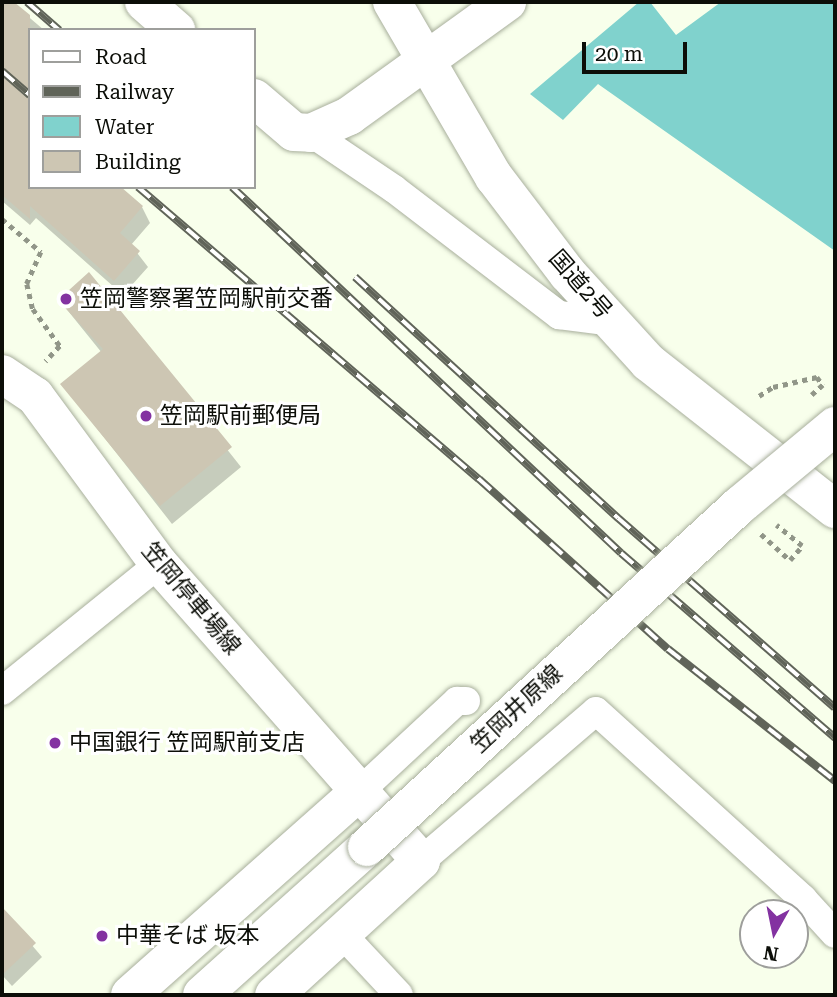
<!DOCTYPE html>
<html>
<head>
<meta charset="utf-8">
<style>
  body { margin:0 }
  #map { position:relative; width:837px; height:997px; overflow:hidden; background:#f8ffeb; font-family:"Roboto Serif","Noto Sans JP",serif }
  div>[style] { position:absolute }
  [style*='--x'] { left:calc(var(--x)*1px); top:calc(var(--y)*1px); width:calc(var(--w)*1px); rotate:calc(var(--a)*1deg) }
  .water>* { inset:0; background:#80d2cd }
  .shadow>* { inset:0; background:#0003 }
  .building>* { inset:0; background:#cdc6b3 }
  .path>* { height:4.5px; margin-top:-2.25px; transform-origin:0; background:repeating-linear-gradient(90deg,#919688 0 5px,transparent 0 10px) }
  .roads { filter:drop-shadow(0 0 2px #a8af9c) drop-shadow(0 0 2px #a8af9c) }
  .street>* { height:28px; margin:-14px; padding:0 14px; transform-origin:14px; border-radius:14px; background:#fff }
  .secondary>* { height:38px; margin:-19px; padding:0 19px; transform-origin:19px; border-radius:19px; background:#fff }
  .primary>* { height:38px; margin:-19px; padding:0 19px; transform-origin:19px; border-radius:19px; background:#fff }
  .highway>* { height:38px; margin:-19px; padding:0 19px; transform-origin:19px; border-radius:19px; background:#fff }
  .rail>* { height:8px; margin-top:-4px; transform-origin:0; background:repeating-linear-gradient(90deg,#fff 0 16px,#606459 0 32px); box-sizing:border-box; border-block:2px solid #606459 }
  .bridges { filter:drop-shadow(0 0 2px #a8af9c) drop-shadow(0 0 2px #a8af9c) }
  .primary-bridge>* { height:38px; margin:-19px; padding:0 19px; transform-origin:19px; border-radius:19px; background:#fff }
  .dots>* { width:19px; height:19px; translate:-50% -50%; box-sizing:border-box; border:4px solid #fff; border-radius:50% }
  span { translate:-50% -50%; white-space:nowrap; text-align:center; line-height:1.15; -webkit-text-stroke:6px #fff; paint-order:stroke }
  .street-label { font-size:23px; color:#0c0e08 }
  .poi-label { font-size:23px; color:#0c0e08 }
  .left { translate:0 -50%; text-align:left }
  .frame { position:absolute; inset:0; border:4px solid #0c0e08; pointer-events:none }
  .legend { position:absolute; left:28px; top:28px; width:228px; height:161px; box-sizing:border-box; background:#fff; border:2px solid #9e9f9c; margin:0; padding:9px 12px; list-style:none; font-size:21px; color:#0c0e08 }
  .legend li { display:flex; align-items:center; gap:14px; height:35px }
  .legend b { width:35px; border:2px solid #9e9f9c }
  .north { position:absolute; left:739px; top:899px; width:70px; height:70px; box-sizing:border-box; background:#fff; border:2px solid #9e9f9c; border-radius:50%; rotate:189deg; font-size:19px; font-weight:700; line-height:28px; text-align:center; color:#0c0e08 }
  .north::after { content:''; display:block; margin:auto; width:24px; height:32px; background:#8332a1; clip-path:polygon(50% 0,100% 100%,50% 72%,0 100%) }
  .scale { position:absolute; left:582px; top:42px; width:105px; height:32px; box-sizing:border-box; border:4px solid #0c0e08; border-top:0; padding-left:9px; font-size:21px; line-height:24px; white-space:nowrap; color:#0c0e08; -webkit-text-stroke:5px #fff; paint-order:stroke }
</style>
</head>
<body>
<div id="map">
  <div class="water">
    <div style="clip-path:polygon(639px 2px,650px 2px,676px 35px,721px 2px,835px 2px,835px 251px,598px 84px,563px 120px,530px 94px)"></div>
  </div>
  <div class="shadow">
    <div style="clip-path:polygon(2px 2px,11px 2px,44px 30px,30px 30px,30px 187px,142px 207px,150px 223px,131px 245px,148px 267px,123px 295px,36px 218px,30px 225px,2px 201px)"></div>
    <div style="clip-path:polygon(89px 275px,241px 467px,172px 524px,63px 385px,102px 353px,60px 301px)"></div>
    <div style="clip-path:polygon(2px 910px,42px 957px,12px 986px,2px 975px)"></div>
  </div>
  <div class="building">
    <div style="clip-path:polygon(2px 2px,14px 2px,30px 15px,30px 187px,121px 187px,143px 206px,120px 233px,140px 251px,114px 281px,30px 206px,30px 219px,2px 195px)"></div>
    <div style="clip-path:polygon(89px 272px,232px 447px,160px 506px,60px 384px,103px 349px,58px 300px)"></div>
    <div style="clip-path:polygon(2px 907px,36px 943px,2px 975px)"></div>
  </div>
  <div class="path">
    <div style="--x:2;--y:219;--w:51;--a:40.2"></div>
    <div style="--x:41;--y:252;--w:35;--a:114"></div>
    <div style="--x:27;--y:284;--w:26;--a:77"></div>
    <div style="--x:33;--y:309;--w:46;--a:53.9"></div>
    <div style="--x:60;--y:346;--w:21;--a:133"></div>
    <div style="--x:759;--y:396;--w:17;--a:-33"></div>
    <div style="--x:773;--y:387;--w:45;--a:-12.8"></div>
    <div style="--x:817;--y:377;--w:10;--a:53"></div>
    <div style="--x:823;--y:385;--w:15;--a:138"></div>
    <div style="--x:761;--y:534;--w:39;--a:42"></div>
    <div style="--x:790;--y:560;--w:18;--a:-49"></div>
    <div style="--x:802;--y:546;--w:33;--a:-141"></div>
  </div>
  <div class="roads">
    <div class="street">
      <div style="--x:311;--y:133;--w:100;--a:34"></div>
      <div style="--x:394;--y:189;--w:208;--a:37.4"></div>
      <div style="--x:559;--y:315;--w:53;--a:7.5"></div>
      <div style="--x:2;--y:691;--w:202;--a:-39"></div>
      <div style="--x:359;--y:792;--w:134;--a:-42.9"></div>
      <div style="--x:457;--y:701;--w:9;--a:0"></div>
      <div style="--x:421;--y:861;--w:230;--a:-40.6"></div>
      <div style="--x:596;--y:711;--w:280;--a:42.2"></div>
      <div style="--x:803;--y:899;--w:47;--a:47.6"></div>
      <div style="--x:342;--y:934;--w:83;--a:46.9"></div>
    </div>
    <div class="secondary">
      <div style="--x:144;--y:2;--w:43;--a:41.2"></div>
      <div style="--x:254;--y:98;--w:52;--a:40.4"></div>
      <div style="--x:294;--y:132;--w:17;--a:3"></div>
      <div style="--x:311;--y:133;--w:42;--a:-24.1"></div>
      <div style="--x:349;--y:116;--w:195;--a:-35.8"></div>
      <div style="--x:2;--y:374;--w:40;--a:34"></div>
    </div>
    <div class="primary">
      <div style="--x:35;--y:396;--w:209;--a:53.6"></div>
      <div style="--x:159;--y:564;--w:396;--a:48.6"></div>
      <div style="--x:421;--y:861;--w:199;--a:137.6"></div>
      <div style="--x:130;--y:995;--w:306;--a:-41.6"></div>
      <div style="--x:202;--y:995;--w:222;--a:-41.9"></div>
    </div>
    <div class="highway">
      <div style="--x:392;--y:2;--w:203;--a:59.8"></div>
      <div style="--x:494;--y:177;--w:122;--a:52.7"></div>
      <div style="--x:568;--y:274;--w:119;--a:47.7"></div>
      <div style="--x:648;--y:362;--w:238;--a:38.2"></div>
    </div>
  </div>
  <div class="rail">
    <div style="--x:27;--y:2;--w:43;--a:41.2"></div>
    <div style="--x:2;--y:71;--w:37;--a:41"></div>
    <div style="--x:138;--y:187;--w:449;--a:40.6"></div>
    <div style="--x:479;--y:479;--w:254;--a:42"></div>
    <div style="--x:668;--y:649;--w:213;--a:38.3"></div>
    <div style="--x:232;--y:187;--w:534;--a:43.26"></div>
    <div style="--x:621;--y:553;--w:283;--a:40.8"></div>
    <div style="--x:355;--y:277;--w:357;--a:42.5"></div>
    <div style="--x:618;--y:518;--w:288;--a:41.2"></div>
  </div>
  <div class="bridges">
    <div class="primary-bridge">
      <div style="--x:367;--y:847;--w:506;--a:-42.52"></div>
      <div style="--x:740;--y:505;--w:124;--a:-39.7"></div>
    </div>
  </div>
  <div class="dots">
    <div style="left:66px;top:299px;background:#8332a1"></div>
    <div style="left:146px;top:416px;background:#8332a1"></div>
    <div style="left:55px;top:743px;background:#8332a1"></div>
    <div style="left:102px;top:936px;background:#8332a1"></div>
  </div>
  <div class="street-label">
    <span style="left:580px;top:285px;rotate:49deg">国道2号</span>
    <span style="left:191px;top:599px;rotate:50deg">笠岡停車場線</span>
    <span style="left:517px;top:709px;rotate:-43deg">笠岡井原線</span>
  </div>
  <div class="poi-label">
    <span class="left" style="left:80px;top:299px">笠岡警察署笠岡駅前交番</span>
    <span class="left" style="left:160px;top:416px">笠岡駅前郵便局</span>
    <span class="left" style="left:69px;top:743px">中国銀行 笠岡駅前支店</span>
    <span class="left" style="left:116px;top:936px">中華そば 坂本</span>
  </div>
  <div class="frame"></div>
  <ul class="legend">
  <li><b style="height:9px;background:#fff"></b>Road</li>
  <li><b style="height:9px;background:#606459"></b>Railway</li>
  <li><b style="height:19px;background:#80d2cd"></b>Water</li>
  <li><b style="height:19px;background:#cdc6b3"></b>Building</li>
  </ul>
  <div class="north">N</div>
  <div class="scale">20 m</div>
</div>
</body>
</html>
